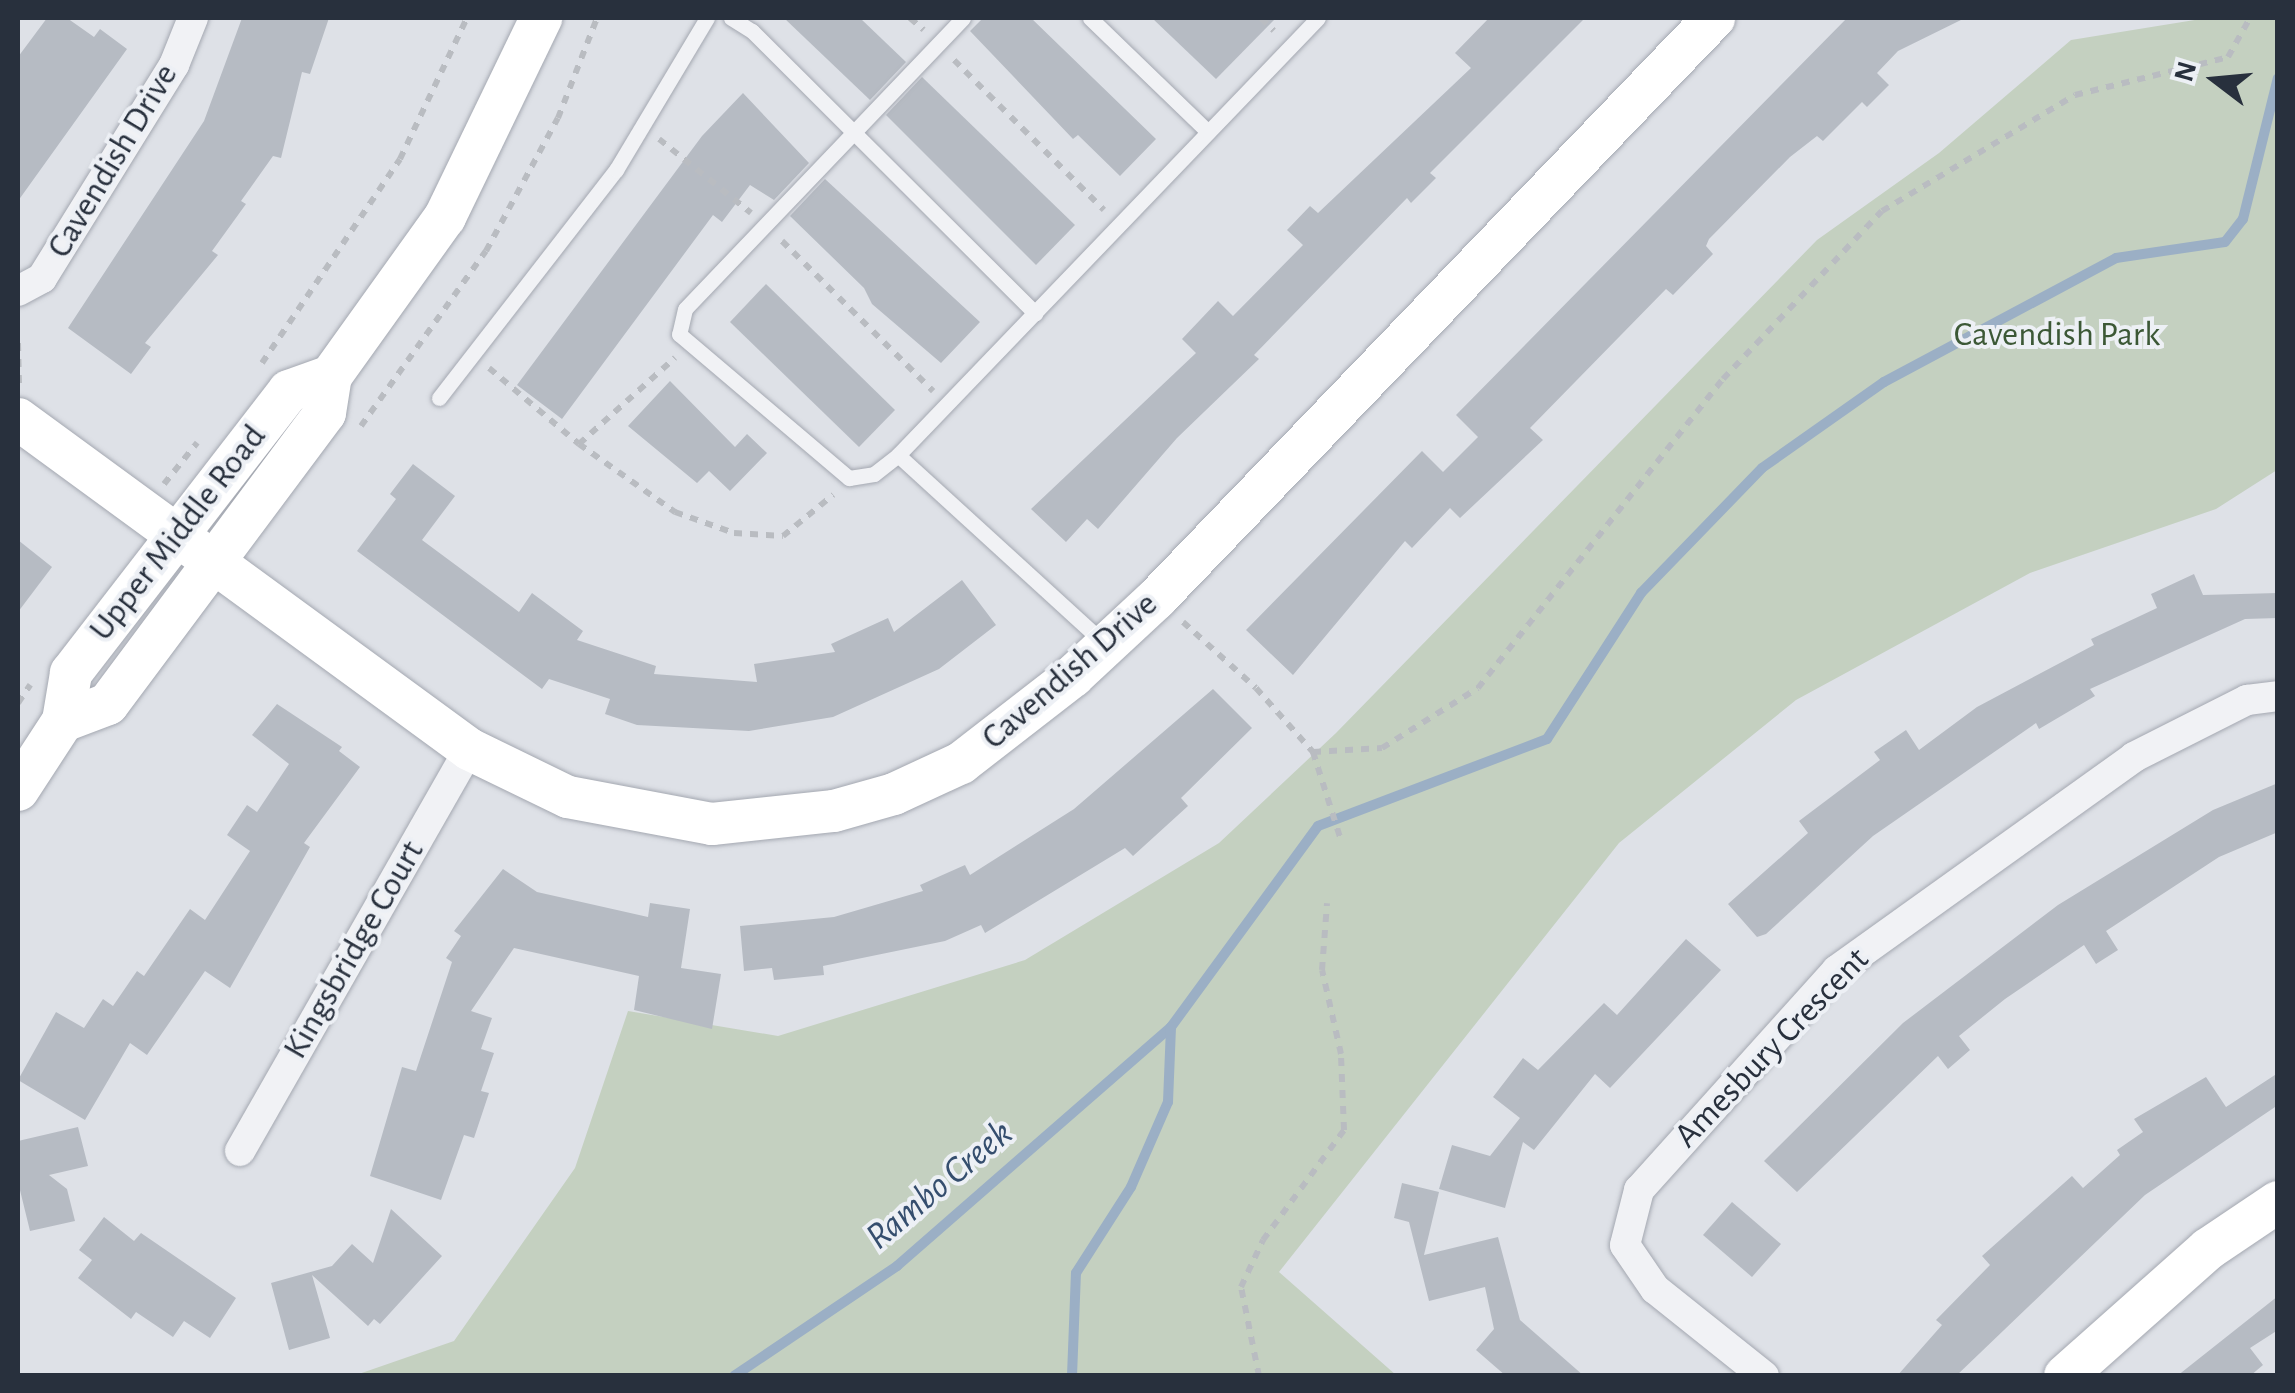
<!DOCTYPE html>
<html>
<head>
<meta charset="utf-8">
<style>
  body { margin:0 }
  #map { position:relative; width:2295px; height:1393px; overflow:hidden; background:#dee1e7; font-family:"Alegreya Sans",sans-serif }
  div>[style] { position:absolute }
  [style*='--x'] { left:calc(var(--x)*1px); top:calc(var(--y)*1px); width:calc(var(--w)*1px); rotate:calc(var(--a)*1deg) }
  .green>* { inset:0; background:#c4d0c0 }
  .stream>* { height:10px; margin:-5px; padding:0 5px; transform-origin:5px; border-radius:5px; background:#9bafc5 }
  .building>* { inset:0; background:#b6bbc3 }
  .path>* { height:6px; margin-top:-3px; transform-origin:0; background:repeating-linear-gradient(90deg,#b9bcc1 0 8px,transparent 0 16px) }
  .roads { filter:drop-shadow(0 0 2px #a4a8b1) drop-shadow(0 0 2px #a4a8b1) }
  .lane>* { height:15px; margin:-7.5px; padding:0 7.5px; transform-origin:7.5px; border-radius:7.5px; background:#f1f2f5 }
  .street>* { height:30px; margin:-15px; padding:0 15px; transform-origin:15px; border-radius:15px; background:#f1f2f5 }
  .secondary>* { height:42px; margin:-21px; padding:0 21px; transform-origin:21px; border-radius:21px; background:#fff }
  span { translate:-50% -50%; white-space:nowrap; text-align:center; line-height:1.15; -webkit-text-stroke:8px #edf0f5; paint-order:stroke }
  .street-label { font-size:35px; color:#28303d }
  .park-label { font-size:35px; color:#3c5836 }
  .water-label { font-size:38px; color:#354e6e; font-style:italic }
  .frame { position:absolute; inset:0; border:20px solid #28303d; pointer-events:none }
  .north { position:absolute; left:2165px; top:30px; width:100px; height:100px; -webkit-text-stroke:8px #edf0f5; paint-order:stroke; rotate:286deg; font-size:28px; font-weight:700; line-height:40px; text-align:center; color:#28303d }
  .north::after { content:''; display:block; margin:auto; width:35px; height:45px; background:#28303d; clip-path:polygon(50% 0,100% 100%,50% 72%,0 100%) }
</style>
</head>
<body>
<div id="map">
  <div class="green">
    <div style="clip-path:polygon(2207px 18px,2277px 18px,2277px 470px,2216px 509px,2030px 573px,1796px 700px,1619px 843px,1279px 1272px,1396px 1375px,353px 1376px,454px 1341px,575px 1168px,628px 1011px,778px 1036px,1025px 960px,1219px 843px,1336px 733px,1817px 240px,1939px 153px,2071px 40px)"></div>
  </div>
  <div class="stream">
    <div style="--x:734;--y:1376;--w:197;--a:-34"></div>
    <div style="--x:897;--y:1266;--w:364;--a:-41.1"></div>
    <div style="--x:1171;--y:1027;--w:249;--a:-53.8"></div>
    <div style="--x:1318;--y:826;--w:245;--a:-20.8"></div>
    <div style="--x:1547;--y:739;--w:174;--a:-57.2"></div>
    <div style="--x:1641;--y:593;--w:174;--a:-45.9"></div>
    <div style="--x:1762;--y:468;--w:149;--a:-35.2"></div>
    <div style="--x:1884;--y:382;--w:263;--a:-28.1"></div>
    <div style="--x:2116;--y:258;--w:110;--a:-8.4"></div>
    <div style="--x:2225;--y:242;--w:29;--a:-52"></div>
    <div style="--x:2243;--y:219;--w:145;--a:-76.1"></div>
    <div style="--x:1072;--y:1376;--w:103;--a:-87.8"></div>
    <div style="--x:1076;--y:1273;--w:102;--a:-57.4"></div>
    <div style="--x:1131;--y:1187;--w:93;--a:-66.5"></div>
    <div style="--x:1168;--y:1102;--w:75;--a:-87.7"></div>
  </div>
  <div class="building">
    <div style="clip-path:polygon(47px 18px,67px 18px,94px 37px,100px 29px,127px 49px,18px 201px,18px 57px)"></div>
    <div style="clip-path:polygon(242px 18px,329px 18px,310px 74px,302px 72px,281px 158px,273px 156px,241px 201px,246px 204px,212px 251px,218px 255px,145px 343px,151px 347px,131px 374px,68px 328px,204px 121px)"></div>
    <div style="clip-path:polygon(784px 18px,860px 18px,906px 62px,870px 100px)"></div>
    <div style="clip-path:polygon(983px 18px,1031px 18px,1156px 139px,1120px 176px,1078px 135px,1073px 139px,970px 31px)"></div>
    <div style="clip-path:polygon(1152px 18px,1276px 18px,1216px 79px)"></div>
    <div style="clip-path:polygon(1489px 18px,1585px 18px,1430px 173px,1436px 178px,1411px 203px,1407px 198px,1254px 355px,1259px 359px,1177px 438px,1098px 529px,1087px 519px,1066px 542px,1031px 509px,1196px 353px,1182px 339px,1218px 301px,1233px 316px,1303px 245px,1287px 230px,1310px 206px,1318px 213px,1471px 68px,1455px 53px)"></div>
    <div style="clip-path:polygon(1847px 18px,1965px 18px,1898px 51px,1877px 73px,1889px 85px,1867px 107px,1862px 102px,1823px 141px,1817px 136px,1790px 157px,1709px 239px,1706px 246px,1713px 254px,1673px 295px,1666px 289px,1530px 428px,1543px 440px,1460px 518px,1450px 508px,1412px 548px,1405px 541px,1293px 675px,1246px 630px,1422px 451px,1443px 472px,1478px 437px,1456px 415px)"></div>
    <div style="clip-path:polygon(922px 77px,1075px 225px,1036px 265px,886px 115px)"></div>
    <div style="clip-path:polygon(743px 93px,809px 163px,774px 200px,750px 185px,722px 222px,713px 215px,562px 419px,517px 385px,702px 136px)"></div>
    <div style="clip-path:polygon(825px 179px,980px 322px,941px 363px,872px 304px,864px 288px,790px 216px)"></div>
    <div style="clip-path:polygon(766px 284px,895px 410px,859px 447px,730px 322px)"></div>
    <div style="clip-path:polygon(670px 381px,735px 447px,747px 434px,767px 453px,730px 491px,709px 471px,697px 483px,628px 426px)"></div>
    <div style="clip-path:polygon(413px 464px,455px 496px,422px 540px,519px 612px,532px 593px,583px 631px,577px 640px,656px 666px,654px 674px,757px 682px,754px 664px,835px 652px,831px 644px,888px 618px,894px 632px,962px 580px,996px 625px,939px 669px,833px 717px,749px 731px,637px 725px,605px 714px,610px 699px,549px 679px,542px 689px,357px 551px,396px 499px,390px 494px)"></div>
    <div style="clip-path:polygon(18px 540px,52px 567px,18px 612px)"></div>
    <div style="clip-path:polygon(2194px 574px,2203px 595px,2278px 593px,2278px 618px,2245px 619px,2090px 689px,2095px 696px,2039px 729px,2036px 723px,1873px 836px,1766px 934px,1757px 937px,1728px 904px,1808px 833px,1799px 821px,1880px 760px,1874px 752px,1906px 730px,1919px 750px,1977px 707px,2094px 645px,2091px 639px,2157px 608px,2151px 594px)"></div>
    <div style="clip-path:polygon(1213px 689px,1252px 728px,1181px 798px,1188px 806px,1133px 856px,1125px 848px,985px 933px,981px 925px,945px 941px,823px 966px,824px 975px,774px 980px,772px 968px,744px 971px,740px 926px,834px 917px,923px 891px,920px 885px,965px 865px,970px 875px,1074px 809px)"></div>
    <div style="clip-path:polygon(277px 704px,342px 747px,339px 751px,360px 767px,304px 843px,310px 847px,230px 988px,205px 971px,147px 1055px,130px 1043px,85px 1120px,18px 1080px,56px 1012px,84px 1028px,103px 999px,113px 1006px,137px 971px,144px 976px,190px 909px,205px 920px,250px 851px,227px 835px,247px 805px,257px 812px,289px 764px,252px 735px)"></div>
    <div style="clip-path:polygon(2278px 783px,2278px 832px,2219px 857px,2106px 931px,2118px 950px,2096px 964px,2084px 945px,2005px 999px,1959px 1036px,1970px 1050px,1948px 1069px,1938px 1056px,1797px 1192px,1764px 1161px,1903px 1023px,2058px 905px,2213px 810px)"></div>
    <div style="clip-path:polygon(503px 869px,537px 892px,648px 917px,650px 903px,690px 909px,681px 968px,721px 974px,712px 1029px,634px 1010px,639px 976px,514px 948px,471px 1011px,492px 1018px,481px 1049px,494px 1053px,481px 1091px,489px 1093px,474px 1138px,464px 1135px,441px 1200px,370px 1176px,402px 1067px,416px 1071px,452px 962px,446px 958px,461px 936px,454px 931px)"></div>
    <div style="clip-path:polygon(1686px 939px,1721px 970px,1610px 1088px,1595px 1074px,1534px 1150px,1523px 1142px,1505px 1208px,1439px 1189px,1452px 1145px,1490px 1156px,1520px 1118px,1493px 1097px,1523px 1058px,1538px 1070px,1604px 1003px,1617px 1015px)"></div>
    <div style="clip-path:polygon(2278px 1073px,2278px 1105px,2145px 1195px,1956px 1376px,1897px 1376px,1942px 1325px,1936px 1320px,1990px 1265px,1982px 1256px,2072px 1176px,2083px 1188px,2120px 1155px,2117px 1150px,2143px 1132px,2134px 1119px,2206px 1077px,2226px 1107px)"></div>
    <div style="clip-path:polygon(78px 1127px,88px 1166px,49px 1175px,67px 1189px,75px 1221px,30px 1231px,18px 1182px,18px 1141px)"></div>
    <div style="clip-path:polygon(1402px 1183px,1439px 1192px,1424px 1255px,1498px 1237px,1520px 1320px,1584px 1376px,1506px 1376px,1476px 1350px,1494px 1329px,1485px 1287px,1429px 1301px,1409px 1222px,1394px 1218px)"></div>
    <div style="clip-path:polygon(1732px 1202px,1781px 1244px,1752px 1277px,1703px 1235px)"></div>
    <div style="clip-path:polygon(391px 1209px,442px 1256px,380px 1324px,374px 1319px,368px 1326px,312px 1275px,330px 1338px,289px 1350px,271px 1283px,332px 1266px,352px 1244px,373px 1263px)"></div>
    <div style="clip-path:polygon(104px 1217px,134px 1241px,141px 1233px,236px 1298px,210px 1338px,184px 1321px,173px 1337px,136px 1312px,131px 1319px,78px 1278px,92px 1260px,79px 1250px)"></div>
    <div style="clip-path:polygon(2278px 1296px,2278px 1330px,2250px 1348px,2263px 1365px,2250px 1376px,2177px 1376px)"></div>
  </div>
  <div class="path">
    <div style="--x:910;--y:18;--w:18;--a:41"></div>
    <div style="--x:1261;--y:18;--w:18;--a:45"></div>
    <div style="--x:954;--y:60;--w:212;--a:45"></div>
    <div style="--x:659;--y:139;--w:118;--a:38.8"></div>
    <div style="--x:782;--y:241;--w:213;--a:44.8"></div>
    <div style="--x:18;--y:343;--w:41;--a:88.6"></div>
    <div style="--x:262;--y:363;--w:246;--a:-55.9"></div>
    <div style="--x:400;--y:159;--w:156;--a:-64.6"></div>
    <div style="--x:489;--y:368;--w:118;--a:40.2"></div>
    <div style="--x:579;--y:444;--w:118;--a:35.3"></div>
    <div style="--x:675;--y:512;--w:63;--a:19.6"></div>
    <div style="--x:734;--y:533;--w:49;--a:3.5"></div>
    <div style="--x:783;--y:536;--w:65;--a:-39.4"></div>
    <div style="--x:361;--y:426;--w:215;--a:-54.5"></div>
    <div style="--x:486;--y:251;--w:151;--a:-61.6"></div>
    <div style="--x:558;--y:118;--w:107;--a:-68.7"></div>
    <div style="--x:579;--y:444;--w:129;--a:-41.9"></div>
    <div style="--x:164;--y:484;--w:53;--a:-51.2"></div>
    <div style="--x:1183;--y:622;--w:98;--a:42.1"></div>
    <div style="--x:1256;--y:688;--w:86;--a:48.3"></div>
    <div style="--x:1313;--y:752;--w:89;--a:72.4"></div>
    <div style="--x:18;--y:703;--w:22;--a:-56"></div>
    <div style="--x:1313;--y:752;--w:69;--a:-3.3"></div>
    <div style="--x:1382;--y:748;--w:113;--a:-32"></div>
    <div style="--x:1478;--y:688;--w:394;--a:-51.6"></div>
    <div style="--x:1723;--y:379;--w:231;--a:-46.6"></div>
    <div style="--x:1882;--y:211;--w:225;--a:-31"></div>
    <div style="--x:2075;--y:95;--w:158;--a:-13.9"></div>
    <div style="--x:2228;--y:57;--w:45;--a:-60.6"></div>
    <div style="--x:1259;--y:1376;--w:91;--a:-101.4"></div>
    <div style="--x:1241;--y:1287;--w:52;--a:-64.9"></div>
    <div style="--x:1263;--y:1240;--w:137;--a:-53.6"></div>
    <div style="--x:1344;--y:1130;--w:76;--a:-92.3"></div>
    <div style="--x:1341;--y:1054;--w:86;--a:-102.7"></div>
    <div style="--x:1322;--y:970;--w:67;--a:-85.7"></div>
  </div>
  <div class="roads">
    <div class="lane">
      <div style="--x:731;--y:18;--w:25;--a:32"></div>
      <div style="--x:752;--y:31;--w:400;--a:44.9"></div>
      <div style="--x:963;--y:18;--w:402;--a:133.7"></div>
      <div style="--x:685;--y:309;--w:26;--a:103"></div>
      <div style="--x:679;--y:334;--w:223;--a:40.3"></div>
      <div style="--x:849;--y:478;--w:25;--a:-9"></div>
      <div style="--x:874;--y:474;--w:31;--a:-38"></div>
      <div style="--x:898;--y:455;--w:606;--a:-46.14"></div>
      <div style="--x:1090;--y:18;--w:164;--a:44"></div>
      <div style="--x:439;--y:398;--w:289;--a:-52.2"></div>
      <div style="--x:616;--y:170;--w:177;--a:-59.1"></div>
      <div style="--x:898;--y:455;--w:280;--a:42.4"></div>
    </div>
    <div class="street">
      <div style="--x:18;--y:291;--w:27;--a:-28"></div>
      <div style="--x:42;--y:278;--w:251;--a:-58.2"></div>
      <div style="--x:174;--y:65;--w:51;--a:-68"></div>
      <div style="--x:240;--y:1151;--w:463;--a:-60.3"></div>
      <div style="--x:1764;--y:1376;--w:139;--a:-141.4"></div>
      <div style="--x:1655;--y:1289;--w:53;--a:-124.3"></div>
      <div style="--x:1625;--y:1245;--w:57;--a:-75.7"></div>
      <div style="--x:1639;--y:1190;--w:296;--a:-48"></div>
      <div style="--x:1837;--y:970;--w:365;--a:-35.6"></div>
      <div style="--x:2134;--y:757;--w:127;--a:-26.8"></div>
      <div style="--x:2247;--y:700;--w:31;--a:-7"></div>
    </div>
    <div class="secondary">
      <div style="--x:18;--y:419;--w:559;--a:36.19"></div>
      <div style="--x:469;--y:749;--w:110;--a:25.9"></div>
      <div style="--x:568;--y:797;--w:147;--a:10.6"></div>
      <div style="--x:712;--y:824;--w:123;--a:-6.1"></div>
      <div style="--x:834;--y:811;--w:62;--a:-15.8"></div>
      <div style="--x:894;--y:794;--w:74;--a:-24.8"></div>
      <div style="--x:961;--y:763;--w:142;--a:-37.8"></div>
      <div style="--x:1073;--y:676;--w:113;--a:-42.9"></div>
      <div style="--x:1156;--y:599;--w:806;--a:-46.16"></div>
      <div style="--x:63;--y:721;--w:48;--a:-20.7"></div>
      <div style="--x:108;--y:704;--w:363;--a:-53.3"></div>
      <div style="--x:325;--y:413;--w:37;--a:-81"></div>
      <div style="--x:331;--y:376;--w:196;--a:-54.4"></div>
      <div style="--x:445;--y:217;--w:221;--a:-64.2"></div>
      <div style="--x:18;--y:790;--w:82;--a:-56.9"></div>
      <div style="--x:63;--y:721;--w:49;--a:-80.5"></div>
      <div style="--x:71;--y:673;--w:356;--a:-52.3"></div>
      <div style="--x:289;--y:391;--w:45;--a:-19.7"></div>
      <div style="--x:2065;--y:1376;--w:191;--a:-41.6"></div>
      <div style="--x:2208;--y:1249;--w:84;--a:-33.9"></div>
    </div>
  </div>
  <div class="street-label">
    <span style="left:113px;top:161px;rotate:-59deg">Cavendish Drive</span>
    <span style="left:178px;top:533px;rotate:-52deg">Upper Middle Road</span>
    <span style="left:1070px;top:671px;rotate:-41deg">Cavendish Drive</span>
    <span style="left:354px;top:950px;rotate:-60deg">Kingsbridge Court</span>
    <span style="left:1772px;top:1048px;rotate:-46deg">Amesbury Crescent</span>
  </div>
  <div class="park-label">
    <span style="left:2057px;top:335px">Cavendish Park</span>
  </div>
  <div class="water-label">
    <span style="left:940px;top:1186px;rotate:-40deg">Rambo Creek</span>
  </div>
  <div class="frame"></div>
  <div class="north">N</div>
</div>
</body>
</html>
